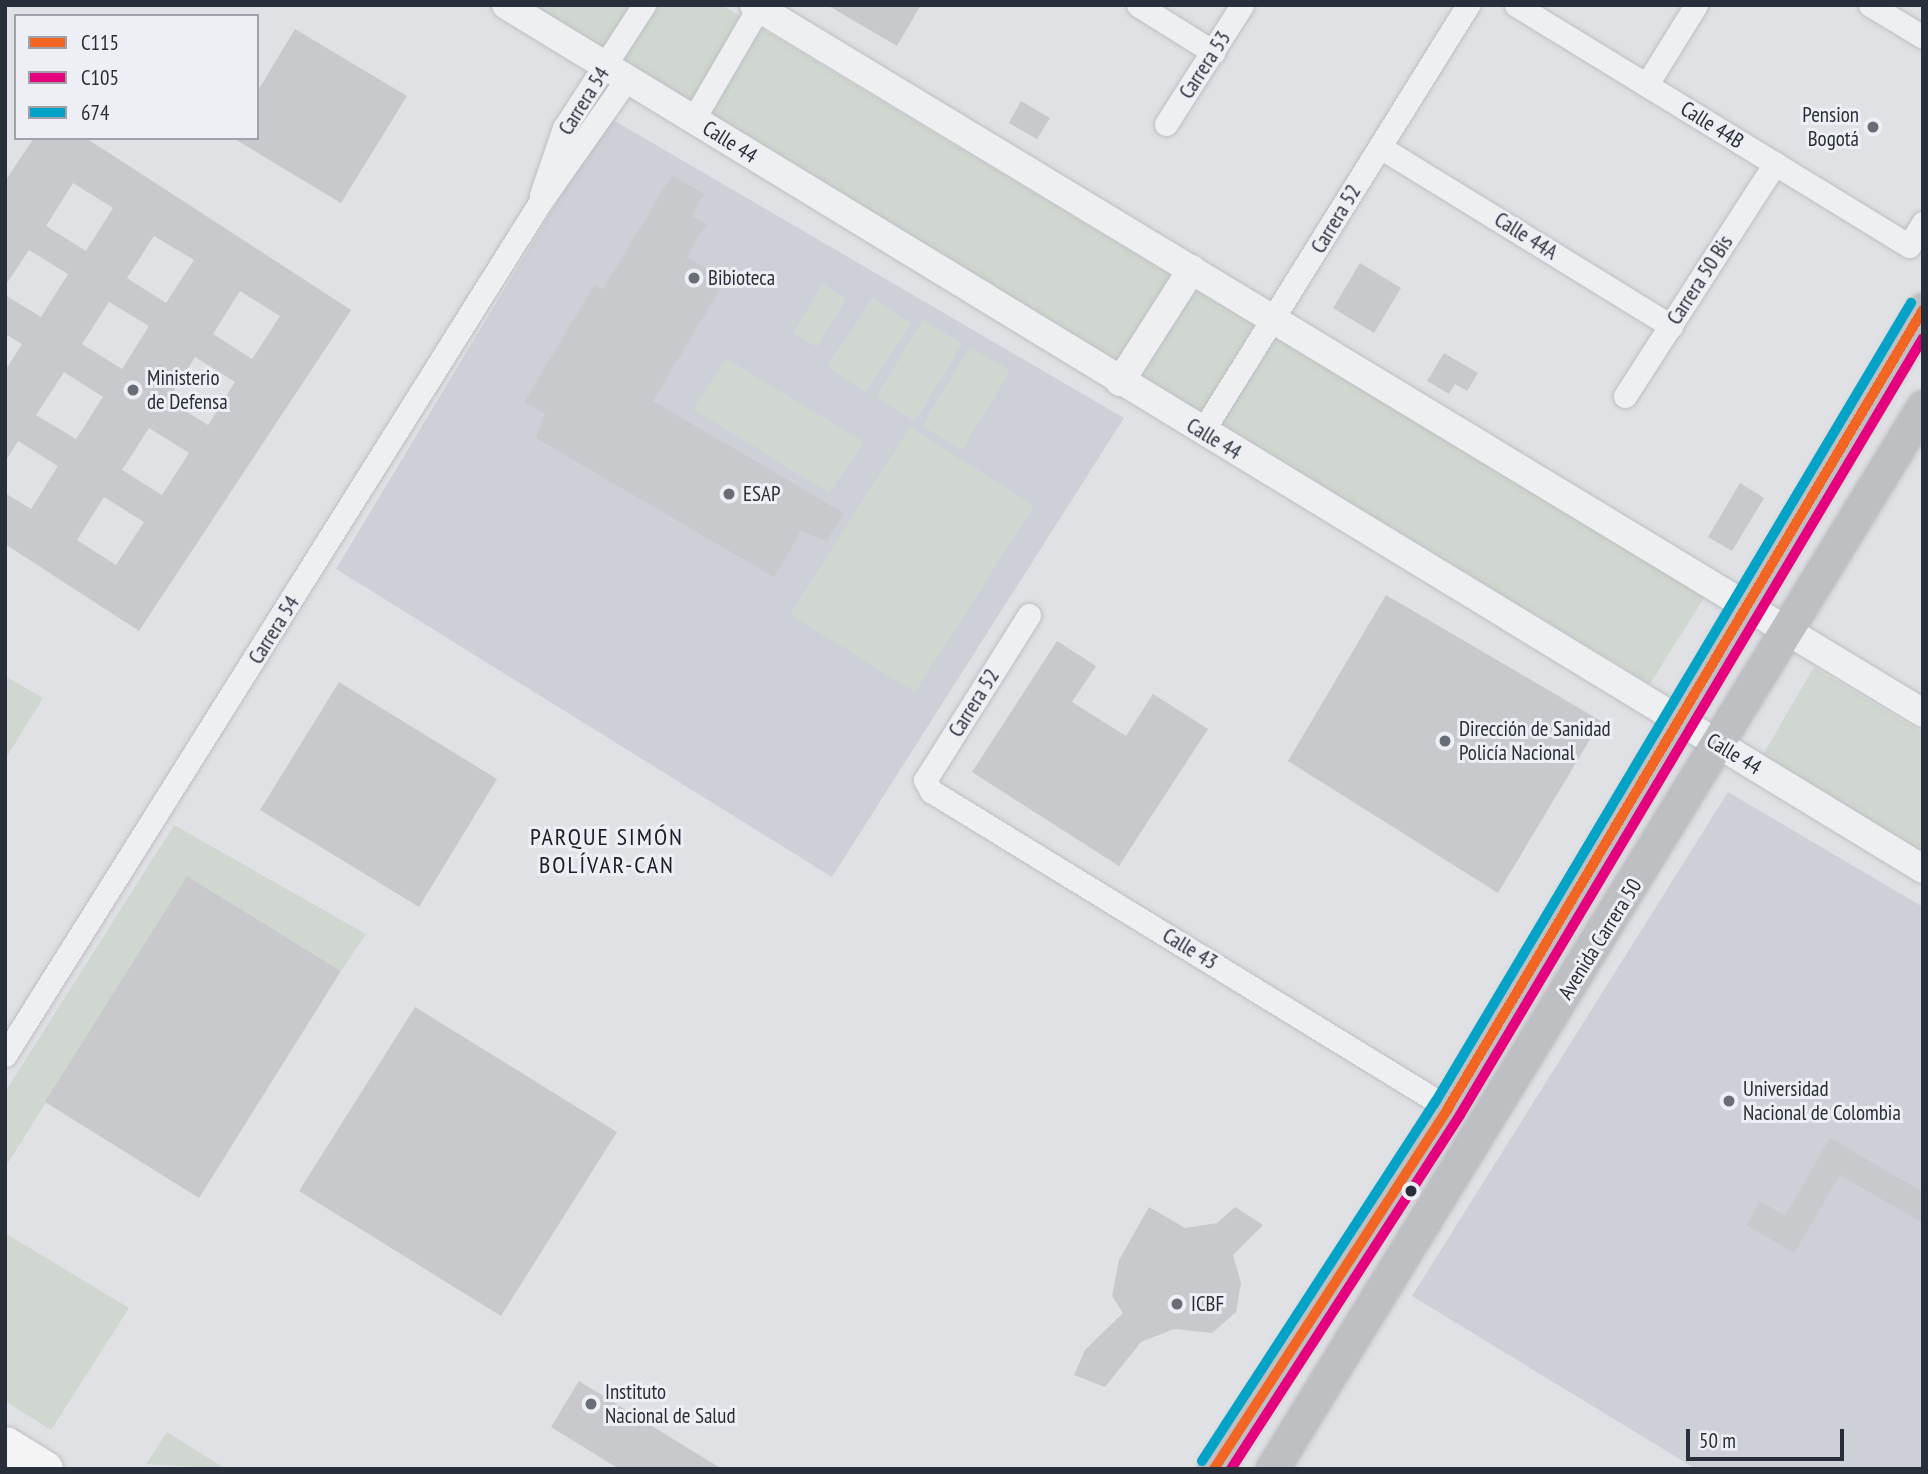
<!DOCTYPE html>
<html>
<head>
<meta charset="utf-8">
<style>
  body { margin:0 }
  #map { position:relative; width:1928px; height:1474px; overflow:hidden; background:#e0e1e4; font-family:"PT Sans Narrow",sans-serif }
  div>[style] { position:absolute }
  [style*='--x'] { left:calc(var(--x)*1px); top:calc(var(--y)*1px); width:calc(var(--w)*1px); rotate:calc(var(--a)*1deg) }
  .built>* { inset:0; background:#ced0d7 }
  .green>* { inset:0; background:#d0d7d0 }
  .building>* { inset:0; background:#c8c9cc }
  .roads { filter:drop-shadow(0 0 2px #bebfc2) drop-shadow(0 0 2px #bebfc2) }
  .minor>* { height:23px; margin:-11.5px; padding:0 11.5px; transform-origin:11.5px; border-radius:11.5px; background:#eeeff1 }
  .tertiary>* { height:28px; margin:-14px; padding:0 14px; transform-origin:14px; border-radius:14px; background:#eeeff1 }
  .secondary>* { height:33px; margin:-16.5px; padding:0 16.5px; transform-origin:16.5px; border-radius:16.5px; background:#bebfc3 }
  .primary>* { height:37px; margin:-18.5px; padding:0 18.5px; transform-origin:18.5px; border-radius:18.5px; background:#f4f4f4 }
  .bus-1>* { height:10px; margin:-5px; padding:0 5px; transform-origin:5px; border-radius:5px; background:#f26522 }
  .bus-2>* { height:10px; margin:-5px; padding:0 5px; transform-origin:5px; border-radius:5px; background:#e5007d }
  .bus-3>* { height:10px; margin:-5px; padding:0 5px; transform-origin:5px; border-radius:5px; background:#02a3c7 }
  .dots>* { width:19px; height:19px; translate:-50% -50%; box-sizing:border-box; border:4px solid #edeff4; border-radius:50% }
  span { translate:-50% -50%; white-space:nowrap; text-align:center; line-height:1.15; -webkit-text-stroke:6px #edeff4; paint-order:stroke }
  .street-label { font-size:21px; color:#292e3b }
  .poi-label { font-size:21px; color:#292e3b }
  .right { translate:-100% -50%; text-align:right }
  .left { translate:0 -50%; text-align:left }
  .quarter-label { font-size:24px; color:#1b1f2b; letter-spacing:2px }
  .frame { position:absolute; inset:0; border:7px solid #292e3b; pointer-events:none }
  .legend { position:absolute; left:14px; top:14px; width:245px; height:126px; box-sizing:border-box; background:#edeff4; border:2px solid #9fa2aa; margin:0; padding:9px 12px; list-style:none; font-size:21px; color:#292e3b }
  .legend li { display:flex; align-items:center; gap:14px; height:35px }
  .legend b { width:35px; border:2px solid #9fa2aa }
  .scale { position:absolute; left:1686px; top:1429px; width:158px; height:32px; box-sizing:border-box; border:4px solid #292e3b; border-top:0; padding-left:9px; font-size:21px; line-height:24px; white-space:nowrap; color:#292e3b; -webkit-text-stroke:5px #edeff4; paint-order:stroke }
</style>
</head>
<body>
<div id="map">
  <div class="built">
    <div style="clip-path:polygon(608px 117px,1124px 418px,832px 877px,336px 569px)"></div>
    <div style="clip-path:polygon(1728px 792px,1923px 907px,1923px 1469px,1696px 1469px,1412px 1296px)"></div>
  </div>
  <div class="green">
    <div style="clip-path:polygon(525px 5px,722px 5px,1705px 596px,1650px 684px)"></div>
    <div style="clip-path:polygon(823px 284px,846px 299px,817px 347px,793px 333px)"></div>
    <div style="clip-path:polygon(873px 298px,911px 324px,865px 392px,827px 366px)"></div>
    <div style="clip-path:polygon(923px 320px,962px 344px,915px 421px,876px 397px)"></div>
    <div style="clip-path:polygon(970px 347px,1010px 371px,962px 450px,922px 426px)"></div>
    <div style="clip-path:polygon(726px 359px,864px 442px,829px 493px,693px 409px)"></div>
    <div style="clip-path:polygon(910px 427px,1034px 506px,915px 692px,790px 614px)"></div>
    <div style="clip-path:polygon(1814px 667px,1923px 733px,1923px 856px,1761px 758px)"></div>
    <div style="clip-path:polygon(5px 676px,43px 698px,5px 760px)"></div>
    <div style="clip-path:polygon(174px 825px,366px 934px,341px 971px,187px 876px,5px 1168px,5px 1092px)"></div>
    <div style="clip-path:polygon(5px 1233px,129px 1308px,51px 1430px,5px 1401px)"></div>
    <div style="clip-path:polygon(167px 1432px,226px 1469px,146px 1464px)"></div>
  </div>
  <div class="building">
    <div style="clip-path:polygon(827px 5px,921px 5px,897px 46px)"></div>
    <div style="clip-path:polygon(295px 29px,407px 96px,341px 203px,233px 138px,257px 138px,257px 92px)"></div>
    <div style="clip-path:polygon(1021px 101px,1050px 118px,1037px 139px,1009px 123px)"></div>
    <div style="clip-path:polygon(evenodd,34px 138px,86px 138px,351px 310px,139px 631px,5px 544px,5px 493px,31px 509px,58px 466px,18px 441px,5px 462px,5px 371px,22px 344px,5px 334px,5px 295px,41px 317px,68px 274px,29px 250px,5px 286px,5px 181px,34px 138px,73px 183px,113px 208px,86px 251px,46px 226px,73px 183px,34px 138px,154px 236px,194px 260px,166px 303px,127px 278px,154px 236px,34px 138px,240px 291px,280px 316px,252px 359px,213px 334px,240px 291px,34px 138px,109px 302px,149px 326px,122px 369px,82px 344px,109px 302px,34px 138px,195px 357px,235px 382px,208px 425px,168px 400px,195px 357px,34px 138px,64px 372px,103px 397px,76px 439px,36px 415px,64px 372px,34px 138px,149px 428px,189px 453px,162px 495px,122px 470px,149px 428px,34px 138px,104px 497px,144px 522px,116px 565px,77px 540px,104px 497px)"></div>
    <div style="clip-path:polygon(672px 175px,704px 194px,691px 216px,706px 224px,687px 257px,725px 280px,653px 401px,844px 513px,827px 541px,801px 531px,774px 577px,536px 438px,545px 414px,524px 402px,595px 284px,603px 289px)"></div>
    <div style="clip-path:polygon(1360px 263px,1401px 288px,1374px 333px,1333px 308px)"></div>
    <div style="clip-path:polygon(1444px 353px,1478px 373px,1467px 391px,1455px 384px,1449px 394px,1427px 381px)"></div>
    <div style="clip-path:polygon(1740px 483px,1764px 498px,1732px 551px,1708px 537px)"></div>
    <div style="clip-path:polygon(1386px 595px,1601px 721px,1498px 893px,1288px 761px)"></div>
    <div style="clip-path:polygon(1057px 641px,1096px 666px,1072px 702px,1126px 736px,1153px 694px,1208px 729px,1119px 866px,972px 772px)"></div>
    <div style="clip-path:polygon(339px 682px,497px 779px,419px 907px,260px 810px)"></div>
    <div style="clip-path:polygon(187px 876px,341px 971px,199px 1198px,45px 1102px)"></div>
    <div style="clip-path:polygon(415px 1007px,617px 1132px,501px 1316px,299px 1191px)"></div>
    <div style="clip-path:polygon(1830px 1138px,1923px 1192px,1923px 1223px,1840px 1175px,1794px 1253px,1746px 1225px,1760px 1201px,1785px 1216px)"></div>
    <div style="clip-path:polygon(1149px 1207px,1185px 1228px,1217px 1223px,1235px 1207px,1263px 1225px,1233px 1255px,1241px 1283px,1236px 1312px,1212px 1333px,1174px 1329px,1141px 1342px,1105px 1387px,1074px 1375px,1085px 1350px,1123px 1313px,1112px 1296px,1119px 1260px)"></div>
    <div style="clip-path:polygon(579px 1381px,722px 1469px,619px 1469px,551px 1427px)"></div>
  </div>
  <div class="roads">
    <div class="minor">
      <div style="--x:1138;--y:5;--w:89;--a:32.1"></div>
      <div style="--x:1516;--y:5;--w:461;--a:31.5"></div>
      <div style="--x:1909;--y:246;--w:27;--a:-59"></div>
      <div style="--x:1870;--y:5;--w:62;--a:31.1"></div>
      <div style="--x:1647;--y:84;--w:93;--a:-58.2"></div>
      <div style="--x:693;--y:120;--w:133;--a:-59.8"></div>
      <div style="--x:1166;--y:124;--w:141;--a:-57.4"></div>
      <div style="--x:1380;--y:147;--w:342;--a:31.6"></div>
      <div style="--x:541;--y:195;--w:71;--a:-71.1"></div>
      <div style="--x:564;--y:128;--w:147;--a:-57"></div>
      <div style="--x:1625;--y:396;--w:277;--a:-57.2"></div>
      <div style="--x:1202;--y:432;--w:503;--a:-58.08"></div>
      <div style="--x:1029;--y:615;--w:195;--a:122.2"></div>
      <div style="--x:925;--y:780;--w:13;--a:61"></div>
      <div style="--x:931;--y:791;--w:606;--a:31.51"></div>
      <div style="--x:5;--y:1055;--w:1005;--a:-57.89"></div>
      <div style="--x:539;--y:204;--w:153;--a:-54.9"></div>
    </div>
    <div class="tertiary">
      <div style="--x:506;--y:5;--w:1660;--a:31.37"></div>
      <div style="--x:754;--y:5;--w:1367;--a:31.2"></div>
      <div style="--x:1120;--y:382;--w:134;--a:-57.5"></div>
    </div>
    <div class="secondary">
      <div style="--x:1214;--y:1469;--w:430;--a:-57"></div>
      <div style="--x:1448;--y:1108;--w:929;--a:-59.24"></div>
      <div style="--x:1272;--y:1469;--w:1246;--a:-58.49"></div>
    </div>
    <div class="primary">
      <div style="--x:5;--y:1445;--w:46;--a:31.6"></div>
    </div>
  </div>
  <div class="bus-1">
    <div style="--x:1214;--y:1469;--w:430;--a:-57"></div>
    <div style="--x:1448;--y:1108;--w:929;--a:-59.24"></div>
  </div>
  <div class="bus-2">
    <div style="--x:1231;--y:1469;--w:422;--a:-57.1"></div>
    <div style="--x:1460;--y:1115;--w:904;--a:-59.21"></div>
  </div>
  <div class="bus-3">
    <div style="--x:1202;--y:1461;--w:429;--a:-57"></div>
    <div style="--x:1436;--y:1101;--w:929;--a:-59.24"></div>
  </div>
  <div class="dots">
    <div style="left:1873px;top:127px;background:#696d76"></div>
    <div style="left:694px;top:278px;background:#696d76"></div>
    <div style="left:133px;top:390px;background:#696d76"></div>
    <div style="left:729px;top:494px;background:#696d76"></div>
    <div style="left:1445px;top:741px;background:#696d76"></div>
    <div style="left:1729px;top:1101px;background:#696d76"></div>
    <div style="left:1411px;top:1191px;background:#292e3b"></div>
    <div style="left:1177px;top:1304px;background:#696d76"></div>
    <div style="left:591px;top:1404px;background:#696d76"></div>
  </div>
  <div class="street-label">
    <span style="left:1205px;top:65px;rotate:-57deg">Carrera 53</span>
    <span style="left:584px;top:101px;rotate:-58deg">Carrera 54</span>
    <span style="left:1712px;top:125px;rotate:32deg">Calle 44B</span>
    <span style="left:730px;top:142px;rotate:32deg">Calle 44</span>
    <span style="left:1336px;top:219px;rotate:-59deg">Carrera 52</span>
    <span style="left:1526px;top:236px;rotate:32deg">Calle 44A</span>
    <span style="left:1700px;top:280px;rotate:-57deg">Carrera 50 Bis</span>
    <span style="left:1214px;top:439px;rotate:31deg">Calle 44</span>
    <span style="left:274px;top:630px;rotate:-58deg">Carrera 54</span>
    <span style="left:974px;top:703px;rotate:-58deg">Carrera 52</span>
    <span style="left:1734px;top:754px;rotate:31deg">Calle 44</span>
    <span style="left:1600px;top:939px;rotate:-58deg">Avenida Carrera 50</span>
    <span style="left:1190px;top:949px;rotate:31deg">Calle 43</span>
  </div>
  <div class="poi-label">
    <span class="right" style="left:1859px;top:127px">Pension<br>Bogotá</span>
    <span class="left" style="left:708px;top:278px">Bibioteca</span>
    <span class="left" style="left:147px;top:390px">Ministerio<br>de Defensa</span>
    <span class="left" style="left:743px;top:494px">ESAP</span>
    <span class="left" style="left:1459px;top:741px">Dirección de Sanidad<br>Policía Nacional</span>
    <span class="left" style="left:1743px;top:1101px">Universidad<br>Nacional de Colombia</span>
    <span class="left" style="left:1191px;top:1304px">ICBF</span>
    <span class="left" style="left:605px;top:1404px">Instituto<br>Nacional de Salud</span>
  </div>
  <div class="quarter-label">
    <span style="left:607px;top:851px">PARQUE SIMÓN<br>BOLÍVAR-CAN</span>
  </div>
  <div class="frame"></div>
  <ul class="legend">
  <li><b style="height:9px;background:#f26522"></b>C115</li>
  <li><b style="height:9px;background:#e5007d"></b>C105</li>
  <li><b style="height:9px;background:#02a3c7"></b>674</li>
  </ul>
  <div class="scale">50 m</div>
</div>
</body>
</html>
